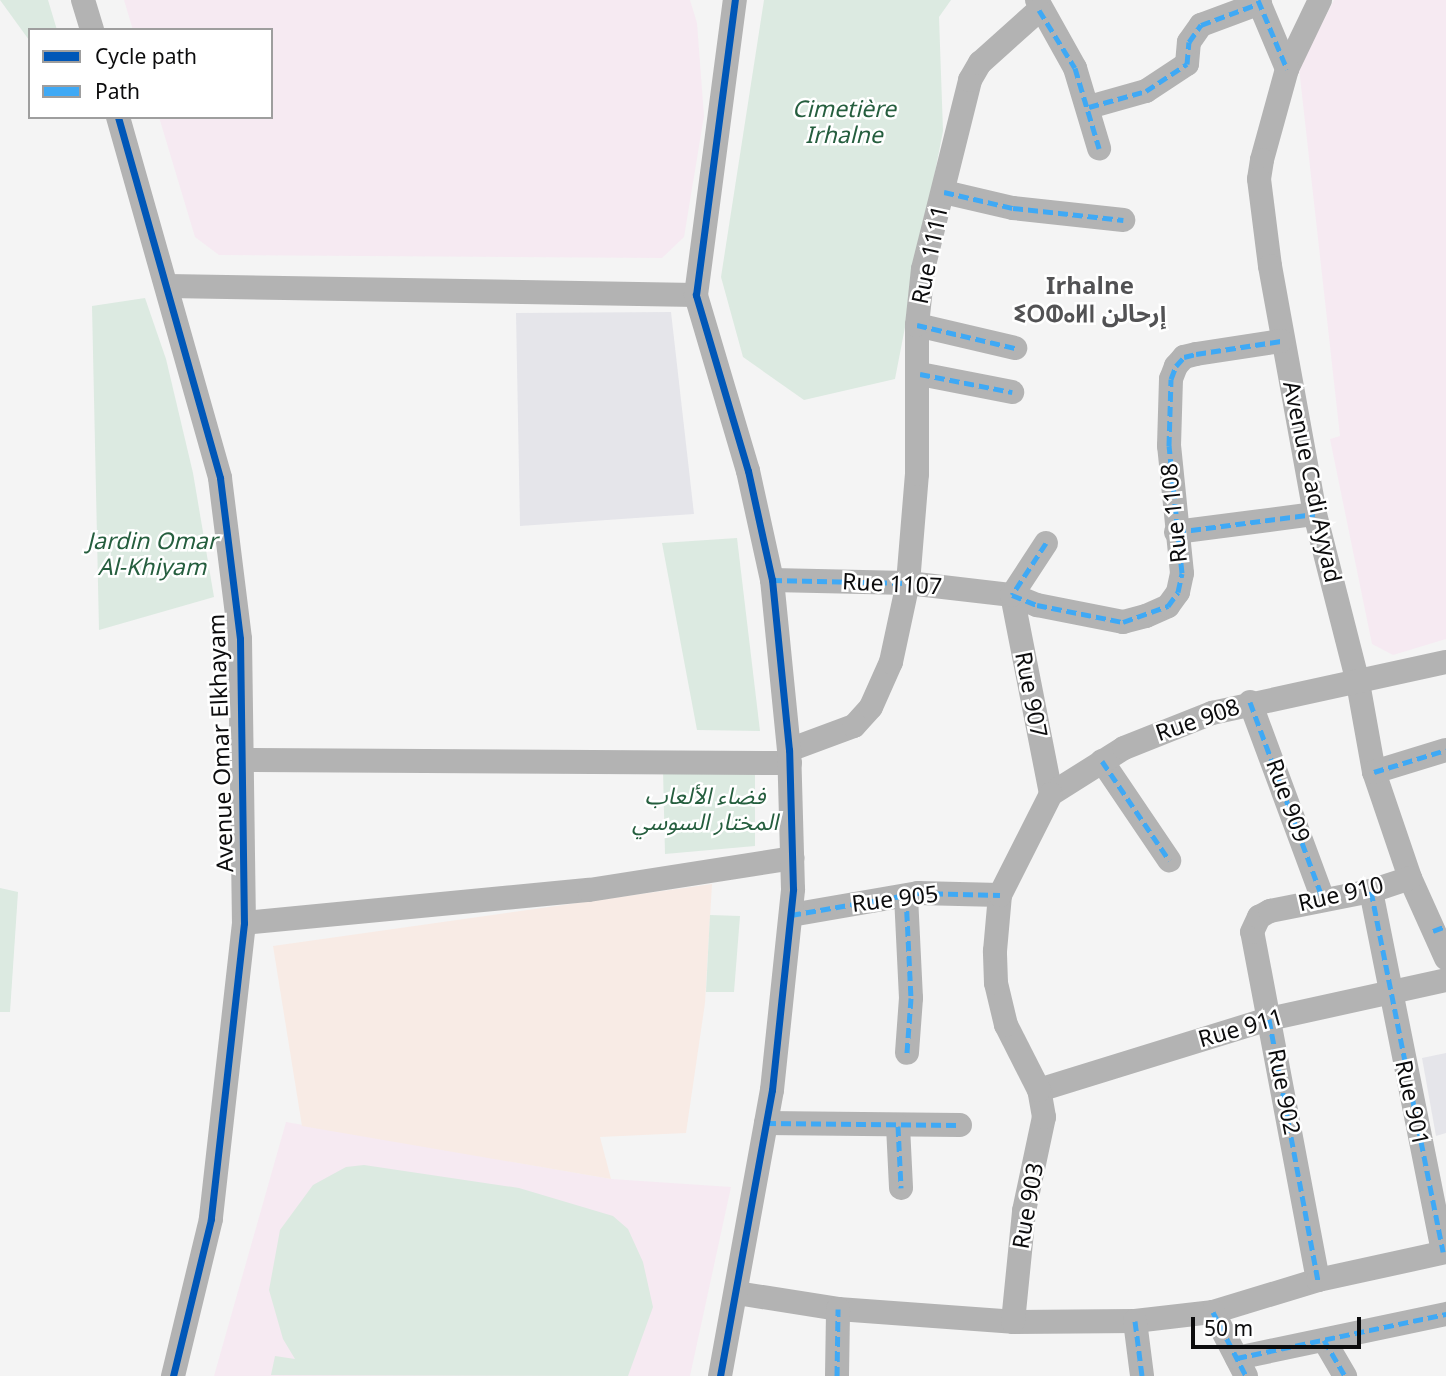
<!DOCTYPE html>
<html>
<head>
<meta charset="utf-8">
<style>
  body { margin:0 }
  #map { position:relative; width:1446px; height:1376px; overflow:hidden; background:#f4f4f4; font-family:Georgia,"Noto Sans Arabic","Noto Sans Tifinagh",serif }
  div>[style] { position:absolute }
  [style*='--x'] { left:calc(var(--x)*1px); top:calc(var(--y)*1px); width:calc(var(--w)*1px); rotate:calc(var(--a)*1deg) }
  .built>* { inset:0; background:#e5e5ea }
  .education>* { inset:0; background:#f6eaf2 }
  .medical>* { inset:0; background:#f8ebe5 }
  .green>* { inset:0; background:#dceae1 }
  .street>* { height:24px; margin:-12px; padding:0 12px; transform-origin:12px; border-radius:12px; background:#b3b3b3 }
  .quiet>* { height:5px; margin-top:-2.5px; transform-origin:0; background:repeating-linear-gradient(90deg,#3fa9f5 0 10px,transparent 0 15px) }
  .cycleway>* { height:7px; margin:-3.5px; padding:0 3.5px; transform-origin:3.5px; border-radius:3.5px; background:#0057b8 }
  span { translate:-50% -50%; white-space:nowrap; text-align:center; line-height:1.15; -webkit-text-stroke:5px #fff; paint-order:stroke }
  .park-label { font-size:23px; color:#255e3e; font-style:italic }
  .street-label { font-size:23px; color:#0c0c0d }
  .neighbourhood-label { font-size:24px; color:#525254; font-weight:700 }
  .legend { position:absolute; left:28px; top:28px; width:245px; height:91px; box-sizing:border-box; background:#fff; border:2px solid #9e9e9e; margin:0; padding:9px 12px; list-style:none; font-size:21px; color:#0c0c0d }
  .legend li { display:flex; align-items:center; gap:14px; height:35px }
  .legend b { width:35px; border:2px solid #9e9e9e }
  .scale { position:absolute; left:1191px; top:1317px; width:170px; height:32px; box-sizing:border-box; border:4px solid #0c0c0d; border-top:0; padding-left:9px; font-size:21px; line-height:24px; white-space:nowrap; color:#0c0c0d; -webkit-text-stroke:5px #fff; paint-order:stroke }
</style>
</head>
<body>
<div id="map">
  <div class="built">
    <div style="clip-path:polygon(671px 312px,694px 514px,520px 526px,516px 313px)"></div>
    <div style="clip-path:polygon(1446px 1053px,1446px 1133px,1436px 1136px,1422px 1058px)"></div>
  </div>
  <div class="education">
    <div style="clip-path:polygon(124px 0,690px 0,697px 23px,704px 116px,684px 237px,662px 258px,219px 255px,195px 237px,159px 117px,271px 117px,271px 30px,133px 30px)"></div>
    <div style="clip-path:polygon(1334px 0,1446px 0,1446px 639px,1393px 655px,1372px 644px,1330px 439px,1340px 436px,1299px 68px)"></div>
    <div style="clip-path:polygon(286px 1122px,611px 1179px,731px 1187px,690px 1376px,214px 1376px)"></div>
  </div>
  <div class="medical">
    <div style="clip-path:polygon(712px 884px,705px 1003px,686px 1133px,600px 1137px,611px 1179px,302px 1126px,273px 946px)"></div>
  </div>
  <div class="green">
    <div style="clip-path:polygon(0 0,48px 0,57px 30px,30px 30px,29px 40px)"></div>
    <div style="clip-path:polygon(764px 0,951px 0,939px 17px,943px 131px,895px 379px,804px 400px,743px 357px,721px 277px)"></div>
    <div style="clip-path:polygon(145px 298px,166px 359px,193px 473px,214px 597px,99px 630px,92px 306px)"></div>
    <div style="clip-path:polygon(737px 538px,760px 731px,697px 730px,662px 543px)"></div>
    <div style="clip-path:polygon(663px 770px,755px 770px,755px 846px,665px 854px)"></div>
    <div style="clip-path:polygon(0 888px,18px 892px,10px 1012px,0 1012px)"></div>
    <div style="clip-path:polygon(710px 915px,740px 916px,734px 992px,706px 992px)"></div>
    <div style="clip-path:polygon(364px 1165px,519px 1188px,613px 1216px,628px 1229px,643px 1262px,653px 1307px,628px 1376px,271px 1375px,275px 1356px,295px 1359px,283px 1339px,269px 1290px,280px 1230px,313px 1185px,346px 1167px)"></div>
  </div>
  <div class="street">
    <div style="--x:83;--y:0;--w:31;--a:73"></div>
    <div style="--x:1037;--y:0;--w:78;--a:60.8"></div>
    <div style="--x:1075;--y:68;--w:84;--a:73.3"></div>
    <div style="--x:1258;--y:0;--w:75;--a:67.2"></div>
    <div style="--x:1320;--y:0;--w:76;--a:115.6"></div>
    <div style="--x:1287;--y:69;--w:94;--a:105.4"></div>
    <div style="--x:1262;--y:160;--w:19;--a:99"></div>
    <div style="--x:1259;--y:179;--w:88;--a:82.8"></div>
    <div style="--x:1270;--y:266;--w:252;--a:79.7"></div>
    <div style="--x:1315;--y:514;--w:174;--a:75.7"></div>
    <div style="--x:1358;--y:683;--w:90;--a:79.8"></div>
    <div style="--x:1374;--y:772;--w:112;--a:71.2"></div>
    <div style="--x:1410;--y:878;--w:88;--a:65.8"></div>
    <div style="--x:1089;--y:107;--w:59;--a:-15.7"></div>
    <div style="--x:1146;--y:91;--w:49;--a:-33.4"></div>
    <div style="--x:1187;--y:64;--w:22;--a:-85"></div>
    <div style="--x:1189;--y:42;--w:21;--a:-55"></div>
    <div style="--x:1201;--y:25;--w:63;--a:-20.4"></div>
    <div style="--x:118;--y:117;--w:375;--a:74.2"></div>
    <div style="--x:220;--y:478;--w:162;--a:82.9"></div>
    <div style="--x:240;--y:639;--w:284;--a:89.2"></div>
    <div style="--x:244;--y:923;--w:298;--a:96.4"></div>
    <div style="--x:211;--y:1219;--w:162;--a:103.6"></div>
    <div style="--x:944;--y:192;--w:71;--a:13.1"></div>
    <div style="--x:1013;--y:208;--w:111;--a:6.2"></div>
    <div style="--x:168;--y:286;--w:528;--a:0.98"></div>
    <div style="--x:917;--y:325;--w:101;--a:13.2"></div>
    <div style="--x:920;--y:374;--w:94;--a:11.1"></div>
    <div style="--x:1176;--y:532;--w:140;--a:-7.4"></div>
    <div style="--x:772;--y:580;--w:136;--a:1.3"></div>
    <div style="--x:908;--y:583;--w:105;--a:6.6"></div>
    <div style="--x:1012;--y:595;--w:27;--a:22"></div>
    <div style="--x:1037;--y:605;--w:88;--a:11.2"></div>
    <div style="--x:1123;--y:622;--w:24;--a:-15"></div>
    <div style="--x:1146;--y:616;--w:24;--a:-24"></div>
    <div style="--x:1168;--y:606;--w:17;--a:-54"></div>
    <div style="--x:1178;--y:592;--w:19;--a:-78"></div>
    <div style="--x:1182;--y:573;--w:128;--a:-95.8"></div>
    <div style="--x:1169;--y:446;--w:67;--a:-88.3"></div>
    <div style="--x:1171;--y:379;--w:14;--a:-69"></div>
    <div style="--x:1176;--y:366;--w:12;--a:-48"></div>
    <div style="--x:1184;--y:357;--w:12;--a:-14"></div>
    <div style="--x:1196;--y:354;--w:86;--a:-8.7"></div>
    <div style="--x:1012;--y:595;--w:203;--a:78.9"></div>
    <div style="--x:1012;--y:595;--w:62;--a:-56.8"></div>
    <div style="--x:1250;--y:702;--w:210;--a:69.7"></div>
    <div style="--x:789;--y:750;--w:69;--a:-20.3"></div>
    <div style="--x:854;--y:726;--w:25;--a:-48"></div>
    <div style="--x:871;--y:707;--w:49;--a:-66"></div>
    <div style="--x:891;--y:662;--w:81;--a:-77.9"></div>
    <div style="--x:908;--y:583;--w:109;--a:-85.3"></div>
    <div style="--x:917;--y:474;--w:149;--a:-90"></div>
    <div style="--x:917;--y:325;--w:56;--a:-83.9"></div>
    <div style="--x:923;--y:269;--w:195;--a:-76"></div>
    <div style="--x:970;--y:80;--w:20;--a:-60"></div>
    <div style="--x:980;--y:63;--w:79;--a:-41.9"></div>
    <div style="--x:245;--y:760;--w:545;--a:0.32"></div>
    <div style="--x:1102;--y:761;--w:120;--a:55.9"></div>
    <div style="--x:1374;--y:772;--w:75;--a:-17"></div>
    <div style="--x:1051;--y:794;--w:86;--a:-32.2"></div>
    <div style="--x:1124;--y:748;--w:95;--a:-21.7"></div>
    <div style="--x:1212;--y:713;--w:239;--a:-12.3"></div>
    <div style="--x:1371;--y:891;--w:368;--a:78.7"></div>
    <div style="--x:906;--y:896;--w:102;--a:87.2"></div>
    <div style="--x:911;--y:998;--w:55;--a:94.2"></div>
    <div style="--x:791;--y:915;--w:129;--a:-9.8"></div>
    <div style="--x:918;--y:893;--w:82;--a:1.4"></div>
    <div style="--x:244;--y:923;--w:347;--a:-5.5"></div>
    <div style="--x:589;--y:890;--w:206;--a:-8.9"></div>
    <div style="--x:1039;--y:1090;--w:241;--a:-17.2"></div>
    <div style="--x:1269;--y:1019;--w:181;--a:-12.4"></div>
    <div style="--x:766;--y:1123;--w:194;--a:0.6"></div>
    <div style="--x:898;--y:1126;--w:62;--a:87.2"></div>
    <div style="--x:1318;--y:1280;--w:354;--a:-100.7"></div>
    <div style="--x:1252;--y:932;--w:17;--a:-65"></div>
    <div style="--x:1259;--y:917;--w:13;--a:-29"></div>
    <div style="--x:1270;--y:911;--w:103;--a:-11.2"></div>
    <div style="--x:1371;--y:891;--w:41;--a:-18.4"></div>
    <div style="--x:737;--y:1293;--w:102;--a:9"></div>
    <div style="--x:838;--y:1309;--w:175;--a:4.2"></div>
    <div style="--x:1013;--y:1322;--w:122;--a:-0.5"></div>
    <div style="--x:1135;--y:1321;--w:79;--a:-6.6"></div>
    <div style="--x:1213;--y:1312;--w:110;--a:-16.9"></div>
    <div style="--x:1318;--y:1280;--w:131;--a:-12.3"></div>
    <div style="--x:1213;--y:1312;--w:72;--a:62.7"></div>
    <div style="--x:1135;--y:1321;--w:55;--a:82.7"></div>
    <div style="--x:1013;--y:1322;--w:112;--a:-84.3"></div>
    <div style="--x:1024;--y:1211;--w:96;--a:-78"></div>
    <div style="--x:1044;--y:1117;--w:27;--a:-100"></div>
    <div style="--x:1039;--y:1090;--w:73;--a:-116.9"></div>
    <div style="--x:1006;--y:1025;--w:43;--a:-103.4"></div>
    <div style="--x:996;--y:983;--w:32;--a:-92"></div>
    <div style="--x:995;--y:951;--w:56;--a:-84.9"></div>
    <div style="--x:1000;--y:895;--w:113;--a:-63.2"></div>
    <div style="--x:1324;--y:1340;--w:42;--a:59.7"></div>
    <div style="--x:1237;--y:1358;--w:214;--a:-11.9"></div>
    <div style="--x:720;--y:1376;--w:291;--a:-79.7"></div>
    <div style="--x:772;--y:1090;--w:202;--a:-84"></div>
    <div style="--x:793;--y:889;--w:139;--a:-91.6"></div>
    <div style="--x:789;--y:750;--w:171;--a:-95.7"></div>
    <div style="--x:772;--y:580;--w:112;--a:-102.4"></div>
    <div style="--x:748;--y:471;--w:184;--a:-106.5"></div>
    <div style="--x:696;--y:295;--w:298;--a:-82.5"></div>
    <div style="--x:837;--y:1376;--w:67;--a:-89.1"></div>
  </div>
  <div class="quiet">
    <div style="--x:1258;--y:0;--w:75;--a:67.2"></div>
    <div style="--x:1039;--y:10;--w:68;--a:58.2"></div>
    <div style="--x:1075;--y:68;--w:84;--a:73.3"></div>
    <div style="--x:1089;--y:107;--w:59;--a:-15.7"></div>
    <div style="--x:1146;--y:91;--w:49;--a:-33.4"></div>
    <div style="--x:1187;--y:64;--w:22;--a:-85"></div>
    <div style="--x:1189;--y:42;--w:21;--a:-55"></div>
    <div style="--x:1201;--y:25;--w:63;--a:-20.4"></div>
    <div style="--x:944;--y:192;--w:71;--a:13.1"></div>
    <div style="--x:1013;--y:208;--w:111;--a:6.2"></div>
    <div style="--x:917;--y:325;--w:101;--a:13.2"></div>
    <div style="--x:920;--y:374;--w:94;--a:11.1"></div>
    <div style="--x:1176;--y:532;--w:140;--a:-7.4"></div>
    <div style="--x:1046;--y:543;--w:62;--a:123.2"></div>
    <div style="--x:1012;--y:595;--w:27;--a:22"></div>
    <div style="--x:1037;--y:605;--w:88;--a:11.2"></div>
    <div style="--x:1123;--y:622;--w:48;--a:-19.6"></div>
    <div style="--x:1168;--y:606;--w:17;--a:-54"></div>
    <div style="--x:1178;--y:592;--w:19;--a:-78"></div>
    <div style="--x:1182;--y:573;--w:128;--a:-95.8"></div>
    <div style="--x:1169;--y:446;--w:67;--a:-88.3"></div>
    <div style="--x:1171;--y:379;--w:14;--a:-69"></div>
    <div style="--x:1176;--y:366;--w:12;--a:-48"></div>
    <div style="--x:1184;--y:357;--w:12;--a:-14"></div>
    <div style="--x:1196;--y:354;--w:86;--a:-8.7"></div>
    <div style="--x:772;--y:580;--w:136;--a:1.3"></div>
    <div style="--x:1250;--y:702;--w:210;--a:69.7"></div>
    <div style="--x:1102;--y:761;--w:120;--a:55.9"></div>
    <div style="--x:1374;--y:772;--w:75;--a:-17"></div>
    <div style="--x:1371;--y:891;--w:368;--a:78.7"></div>
    <div style="--x:906;--y:896;--w:102;--a:87.2"></div>
    <div style="--x:911;--y:998;--w:55;--a:94.2"></div>
    <div style="--x:791;--y:915;--w:129;--a:-9.8"></div>
    <div style="--x:918;--y:893;--w:82;--a:1.4"></div>
    <div style="--x:1433;--y:931;--w:14;--a:-21"></div>
    <div style="--x:1269;--y:1019;--w:266;--a:79.4"></div>
    <div style="--x:766;--y:1123;--w:194;--a:0.6"></div>
    <div style="--x:898;--y:1126;--w:62;--a:87.2"></div>
    <div style="--x:1213;--y:1312;--w:72;--a:62.7"></div>
    <div style="--x:1135;--y:1321;--w:55;--a:82.7"></div>
    <div style="--x:1324;--y:1340;--w:42;--a:59.7"></div>
    <div style="--x:1237;--y:1358;--w:214;--a:-11.9"></div>
    <div style="--x:837;--y:1376;--w:67;--a:-89.1"></div>
  </div>
  <div class="cycleway">
    <div style="--x:118;--y:117;--w:375;--a:74.2"></div>
    <div style="--x:220;--y:478;--w:162;--a:82.9"></div>
    <div style="--x:240;--y:639;--w:284;--a:89.2"></div>
    <div style="--x:244;--y:923;--w:298;--a:96.4"></div>
    <div style="--x:211;--y:1219;--w:162;--a:103.6"></div>
    <div style="--x:720;--y:1376;--w:291;--a:-79.7"></div>
    <div style="--x:772;--y:1090;--w:202;--a:-84"></div>
    <div style="--x:793;--y:889;--w:139;--a:-91.6"></div>
    <div style="--x:789;--y:750;--w:171;--a:-95.7"></div>
    <div style="--x:772;--y:580;--w:112;--a:-102.4"></div>
    <div style="--x:748;--y:471;--w:184;--a:-106.5"></div>
    <div style="--x:696;--y:295;--w:298;--a:-82.5"></div>
  </div>
  <div class="park-label">
    <span style="left:844px;top:123px">Cimetière<br>Irhalne</span>
    <span style="left:152px;top:555px">Jardin Omar<br>Al-Khiyam</span>
    <span style="left:705px;top:810px">فضاء الألعاب<br>المختار السوسي</span>
  </div>
  <div class="street-label">
    <span style="left:931px;top:255px;rotate:-78deg">Rue 1111</span>
    <span style="left:1311px;top:482px;rotate:78deg">Avenue Cadi Ayyad</span>
    <span style="left:1175px;top:513px;rotate:-96deg">Rue 1108</span>
    <span style="left:892px;top:585px;rotate:3deg">Rue 1107</span>
    <span style="left:1030px;top:695px;rotate:79deg">Rue 907</span>
    <span style="left:1198px;top:721px;rotate:-19deg">Rue 908</span>
    <span style="left:222px;top:743px;rotate:-92deg">Avenue Omar Elkhayam</span>
    <span style="left:1287px;top:801px;rotate:70deg">Rue 909</span>
    <span style="left:1341px;top:895px;rotate:-13deg">Rue 910</span>
    <span style="left:895px;top:900px;rotate:-7deg">Rue 905</span>
    <span style="left:1241px;top:1029px;rotate:-16deg">Rue 911</span>
    <span style="left:1283px;top:1092px;rotate:79deg">Rue 902</span>
    <span style="left:1411px;top:1103px;rotate:78deg">Rue 901</span>
    <span style="left:1029px;top:1206px;rotate:-80deg">Rue 903</span>
  </div>
  <div class="neighbourhood-label">
    <span style="left:1090px;top:301px">Irhalne<br>ⵉⵔⵀⴰⵍⵏ إرحالن</span>
  </div>
  <ul class="legend">
  <li><b style="height:9px;background:#0057b8"></b>Cycle path</li>
  <li><b style="height:9px;background:#3fa9f5"></b>Path</li>
  </ul>
  <div class="scale">50 m</div>
</div>
</body>
</html>
